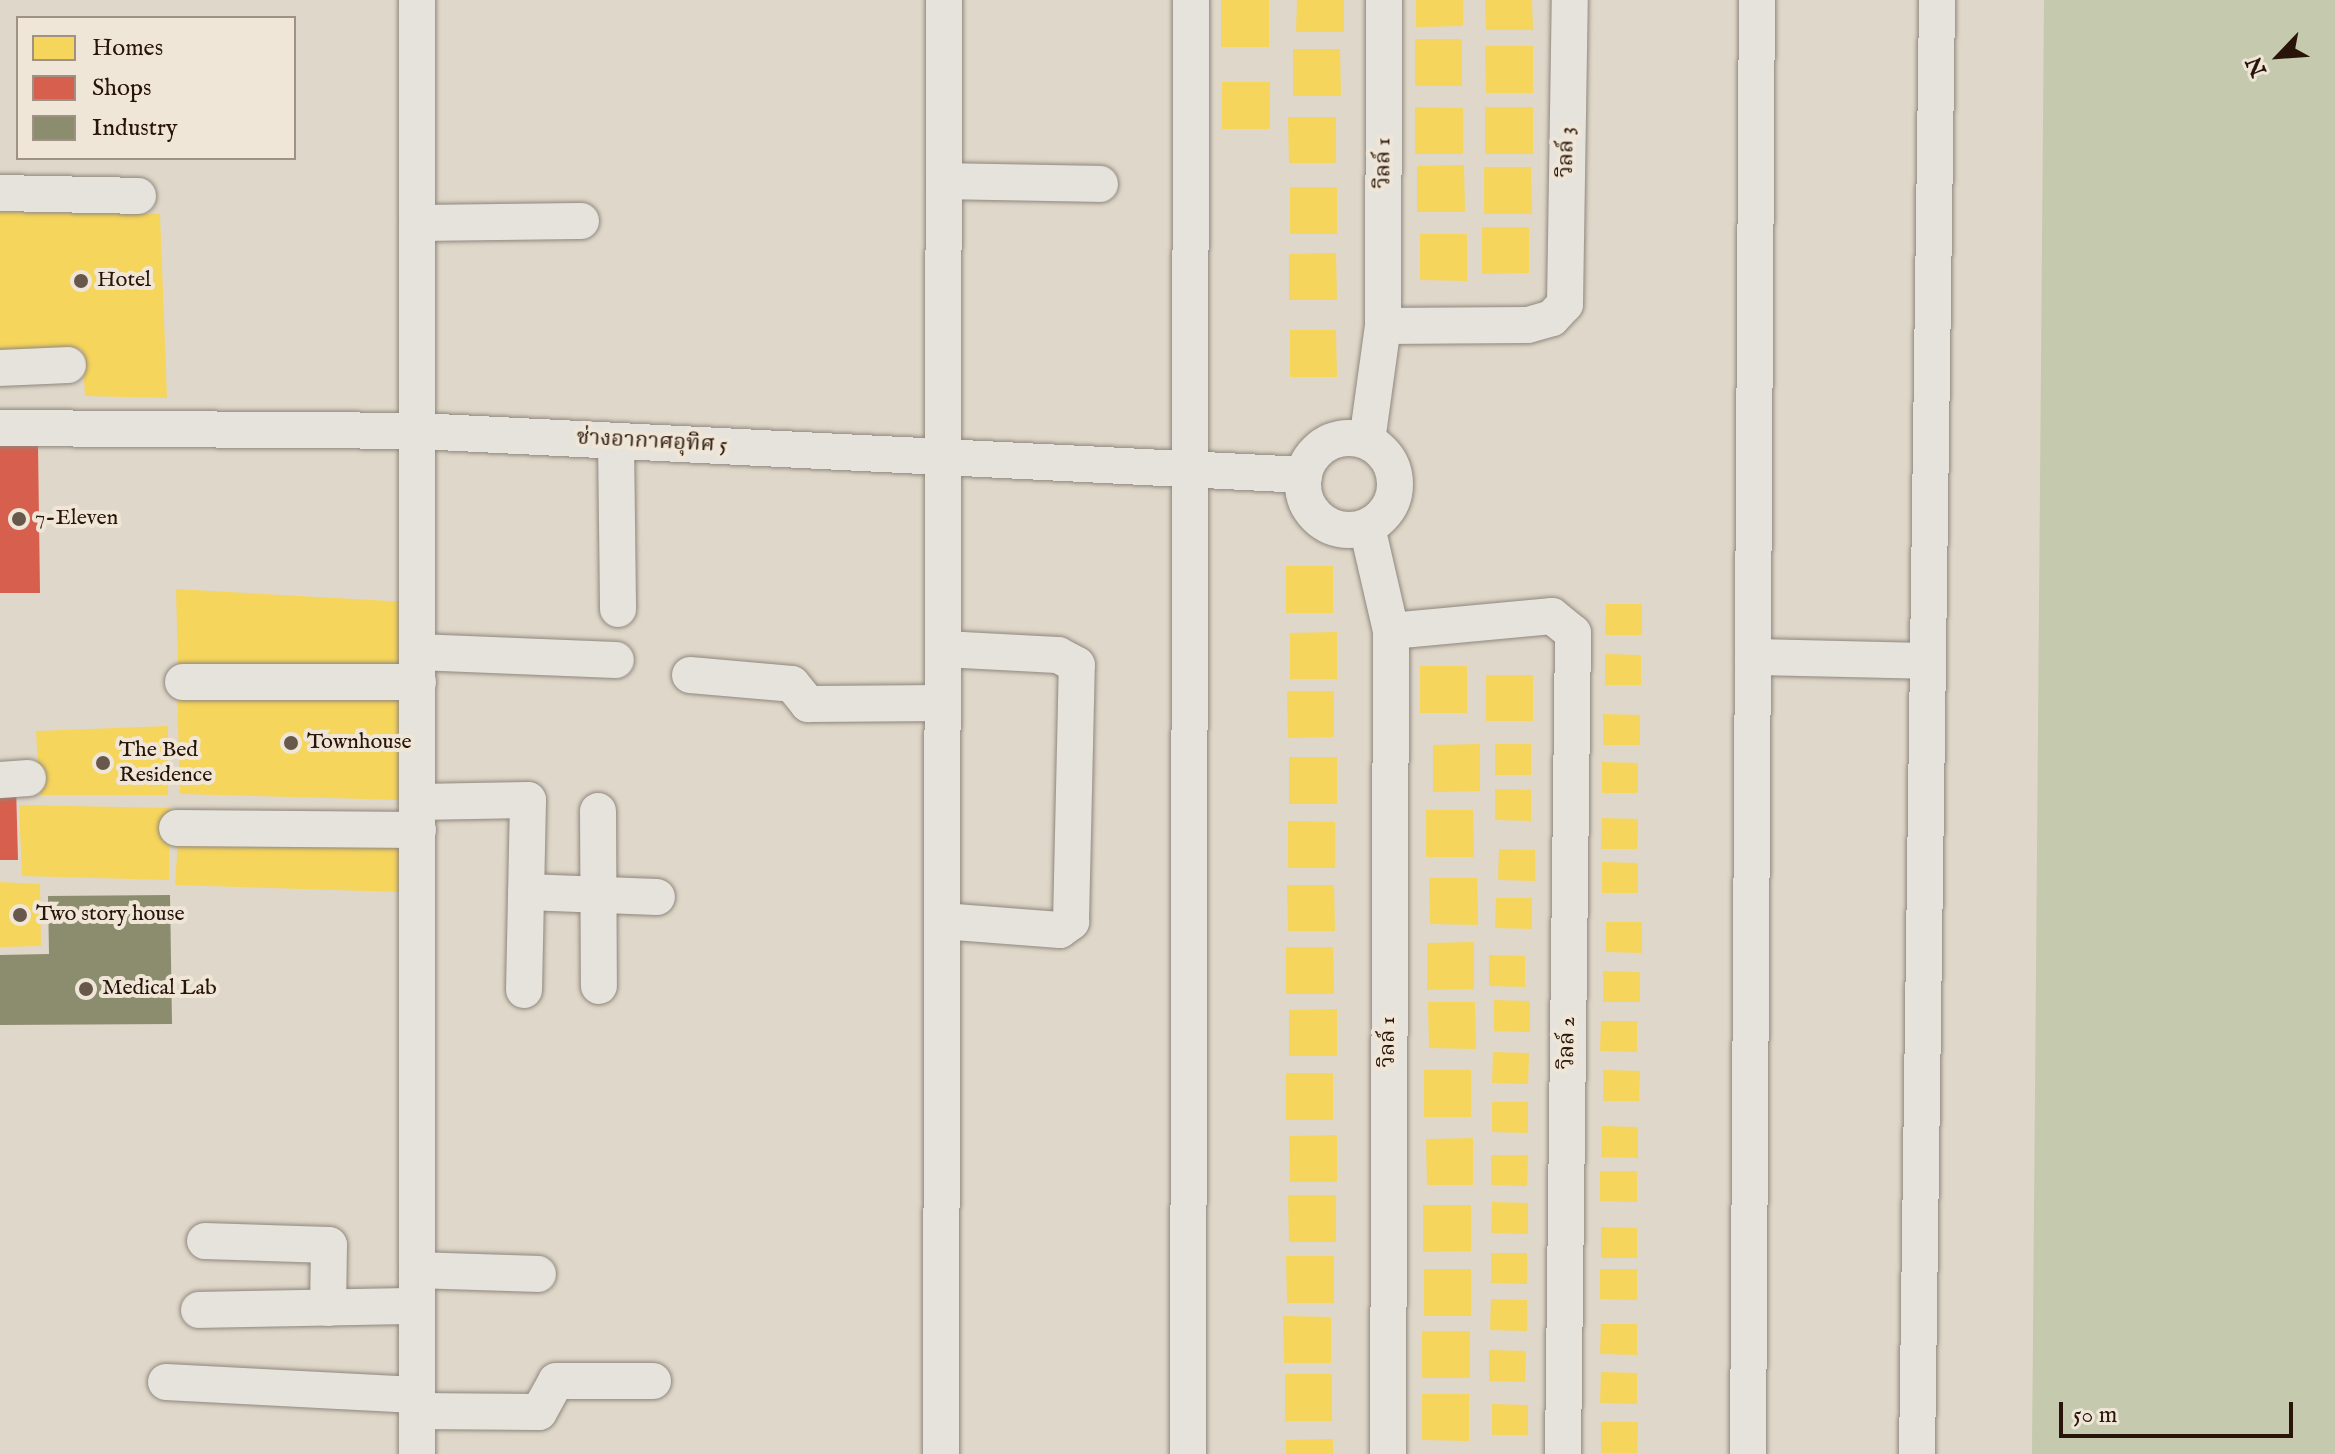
<!DOCTYPE html>
<html>
<head>
<meta charset="utf-8">
<style>
  body { margin:0 }
  #map { position:relative; width:2335px; height:1454px; overflow:hidden; background:#dfd7c9; font-family:"IM FELL English","Noto Serif Thai",serif }
  div>[style] { position:absolute }
  [style*='--x'] { left:calc(var(--x)*1px); top:calc(var(--y)*1px); width:calc(var(--w)*1px); rotate:calc(var(--a)*1deg) }
  .green>* { inset:0; background:#c5caae }
  .homes>* { inset:0; background:#f6d55c }
  .shops>* { inset:0; background:#d6604d }
  .industry>* { inset:0; background:#8c8c6e }
  .roads { filter:drop-shadow(0 0 2px #8f877e) drop-shadow(0 0 2px #8f877e) }
  .minor>* { height:36px; margin:-18px; padding:0 18px; transform-origin:18px; border-radius:18px; background:#e6e2dc }
  .minor>.ring { margin:-18px; padding:0; box-sizing:content-box; background:none; border:36px solid #e6e2dc; border-radius:50% }
  .dots>* { width:22px; height:22px; translate:-50% -50%; box-sizing:border-box; border:4px solid #efe6d7; border-radius:50% }
  span { translate:-50% -50%; white-space:nowrap; text-align:center; line-height:1.15; -webkit-text-stroke:8px #efe6d7; paint-order:stroke }
  .street-label { font-size:22px; color:#281408 }
  .poi-label { font-size:22px; color:#281408 }
  .left { translate:0 -50%; text-align:left }
  .legend { position:absolute; left:16px; top:16px; width:280px; height:144px; box-sizing:border-box; background:#efe6d7; border:2px solid #9f9284; margin:0; padding:10px 14px; list-style:none; font-size:24px; color:#281408 }
  .legend li { display:flex; align-items:center; gap:16px; height:40px }
  .legend b { width:40px; border:2px solid #9f9284 }
  .north { position:absolute; left:2239px; top:16px; width:80px; height:80px; -webkit-text-stroke:6px #efe6d7; paint-order:stroke; rotate:245deg; font-size:22px; font-weight:700; line-height:32px; text-align:center; color:#281408 }
  .north::after { content:''; display:block; margin:auto; width:28px; height:36px; background:#281408; clip-path:polygon(50% 0,100% 100%,50% 72%,0 100%) }
  .scale { position:absolute; left:2059px; top:1402px; width:234px; height:36px; box-sizing:border-box; border:4px solid #281408; border-top:0; padding-left:10px; font-size:24px; line-height:28px; white-space:nowrap; color:#281408; -webkit-text-stroke:6px #efe6d7; paint-order:stroke }
</style>
</head>
<body>
<div id="map">
  <div class="green">
    <div style="clip-path:polygon(2044px 0,2335px 0,2335px 1454px,2032px 1454px)"></div>
  </div>
  <div class="homes">
    <div style="clip-path:polygon(1221px 0,1269px 0,1269px 47px,1221px 47px)"></div>
    <div style="clip-path:polygon(1297px 0,1344px 0,1344px 32px,1296px 32px)"></div>
    <div style="clip-path:polygon(1416px 0,1463px 0,1463px 26px,1416px 27px)"></div>
    <div style="clip-path:polygon(1485px 0,1532px 0,1533px 30px,1486px 30px)"></div>
    <div style="clip-path:polygon(1415px 39px,1462px 39px,1462px 86px,1415px 86px)"></div>
    <div style="clip-path:polygon(1485px 46px,1533px 46px,1533px 93px,1486px 93px)"></div>
    <div style="clip-path:polygon(1293px 49px,1340px 49px,1341px 96px,1293px 96px)"></div>
    <div style="clip-path:polygon(1222px 82px,1270px 82px,1270px 129px,1222px 129px)"></div>
    <div style="clip-path:polygon(1415px 107px,1463px 108px,1463px 154px,1415px 154px)"></div>
    <div style="clip-path:polygon(1485px 107px,1533px 107px,1533px 154px,1485px 154px)"></div>
    <div style="clip-path:polygon(1288px 117px,1336px 117px,1336px 163px,1289px 163px)"></div>
    <div style="clip-path:polygon(1464px 165px,1465px 212px,1417px 212px,1417px 166px)"></div>
    <div style="clip-path:polygon(1484px 167px,1531px 167px,1532px 214px,1484px 214px)"></div>
    <div style="clip-path:polygon(1290px 187px,1337px 187px,1337px 234px,1290px 234px)"></div>
    <div style="clip-path:polygon(0 212px,160px 214px,167px 398px,85px 396px,82px 349px,0 352px)"></div>
    <div style="clip-path:polygon(1482px 227px,1529px 227px,1529px 273px,1482px 274px)"></div>
    <div style="clip-path:polygon(1420px 234px,1467px 234px,1467px 281px,1420px 280px)"></div>
    <div style="clip-path:polygon(1336px 253px,1337px 300px,1289px 300px,1289px 254px)"></div>
    <div style="clip-path:polygon(1290px 330px,1336px 330px,1337px 377px,1290px 377px)"></div>
    <div style="clip-path:polygon(1286px 566px,1333px 566px,1333px 613px,1286px 613px)"></div>
    <div style="clip-path:polygon(176px 589px,407px 602px,409px 670px,178px 667px)"></div>
    <div style="clip-path:polygon(1606px 604px,1642px 604px,1642px 635px,1605px 635px)"></div>
    <div style="clip-path:polygon(1337px 632px,1337px 679px,1290px 679px,1290px 633px)"></div>
    <div style="clip-path:polygon(1605px 654px,1641px 655px,1641px 685px,1605px 685px)"></div>
    <div style="clip-path:polygon(1420px 666px,1467px 666px,1467px 713px,1420px 713px)"></div>
    <div style="clip-path:polygon(1486px 675px,1533px 675px,1533px 721px,1486px 721px)"></div>
    <div style="clip-path:polygon(177px 689px,405px 693px,402px 800px,180px 794px)"></div>
    <div style="clip-path:polygon(1287px 691px,1334px 691px,1334px 737px,1288px 738px)"></div>
    <div style="clip-path:polygon(1603px 714px,1640px 715px,1640px 745px,1603px 745px)"></div>
    <div style="clip-path:polygon(168px 726px,168px 795px,40px 795px,36px 731px)"></div>
    <div style="clip-path:polygon(1480px 744px,1480px 791px,1433px 792px,1433px 745px)"></div>
    <div style="clip-path:polygon(1495px 744px,1531px 744px,1531px 775px,1495px 775px)"></div>
    <div style="clip-path:polygon(1289px 757px,1337px 757px,1337px 804px,1289px 804px)"></div>
    <div style="clip-path:polygon(1602px 762px,1638px 763px,1638px 793px,1602px 793px)"></div>
    <div style="clip-path:polygon(1495px 789px,1531px 790px,1531px 821px,1495px 820px)"></div>
    <div style="clip-path:polygon(19px 805px,170px 808px,169px 880px,22px 876px)"></div>
    <div style="clip-path:polygon(1426px 810px,1473px 810px,1474px 857px,1426px 857px)"></div>
    <div style="clip-path:polygon(1602px 818px,1638px 819px,1637px 849px,1601px 849px)"></div>
    <div style="clip-path:polygon(1288px 821px,1335px 822px,1335px 868px,1288px 868px)"></div>
    <div style="clip-path:polygon(178px 841px,403px 842px,401px 892px,175px 885px)"></div>
    <div style="clip-path:polygon(1499px 849px,1535px 850px,1535px 881px,1498px 880px)"></div>
    <div style="clip-path:polygon(1602px 862px,1638px 863px,1638px 893px,1602px 893px)"></div>
    <div style="clip-path:polygon(1429px 878px,1477px 878px,1478px 925px,1430px 924px)"></div>
    <div style="clip-path:polygon(0 882px,40px 884px,41px 946px,0 947px)"></div>
    <div style="clip-path:polygon(1287px 885px,1334px 885px,1335px 931px,1288px 931px)"></div>
    <div style="clip-path:polygon(1496px 898px,1532px 898px,1532px 929px,1495px 928px)"></div>
    <div style="clip-path:polygon(1606px 922px,1642px 922px,1642px 953px,1606px 952px)"></div>
    <div style="clip-path:polygon(1474px 942px,1474px 989px,1427px 990px,1427px 943px)"></div>
    <div style="clip-path:polygon(1286px 947px,1333px 947px,1334px 994px,1286px 994px)"></div>
    <div style="clip-path:polygon(1489px 955px,1525px 956px,1525px 987px,1489px 986px)"></div>
    <div style="clip-path:polygon(1603px 971px,1640px 972px,1640px 1002px,1603px 1002px)"></div>
    <div style="clip-path:polygon(1494px 1000px,1530px 1001px,1530px 1032px,1494px 1031px)"></div>
    <div style="clip-path:polygon(1428px 1002px,1475px 1002px,1476px 1049px,1429px 1048px)"></div>
    <div style="clip-path:polygon(1337px 1009px,1337px 1056px,1289px 1056px,1289px 1010px)"></div>
    <div style="clip-path:polygon(1601px 1021px,1637px 1021px,1637px 1052px,1600px 1051px)"></div>
    <div style="clip-path:polygon(1493px 1052px,1529px 1053px,1528px 1084px,1492px 1083px)"></div>
    <div style="clip-path:polygon(1424px 1070px,1471px 1070px,1471px 1117px,1424px 1117px)"></div>
    <div style="clip-path:polygon(1603px 1070px,1640px 1071px,1639px 1101px,1603px 1101px)"></div>
    <div style="clip-path:polygon(1286px 1073px,1333px 1073px,1333px 1120px,1286px 1120px)"></div>
    <div style="clip-path:polygon(1492px 1102px,1528px 1102px,1528px 1133px,1492px 1132px)"></div>
    <div style="clip-path:polygon(1602px 1126px,1638px 1127px,1638px 1158px,1601px 1157px)"></div>
    <div style="clip-path:polygon(1337px 1135px,1337px 1182px,1290px 1182px,1289px 1136px)"></div>
    <div style="clip-path:polygon(1473px 1138px,1473px 1185px,1427px 1185px,1426px 1139px)"></div>
    <div style="clip-path:polygon(1491px 1155px,1528px 1155px,1527px 1186px,1491px 1185px)"></div>
    <div style="clip-path:polygon(1600px 1171px,1637px 1171px,1637px 1202px,1600px 1201px)"></div>
    <div style="clip-path:polygon(1288px 1195px,1336px 1195px,1336px 1242px,1289px 1242px)"></div>
    <div style="clip-path:polygon(1492px 1202px,1528px 1203px,1528px 1234px,1491px 1233px)"></div>
    <div style="clip-path:polygon(1423px 1205px,1471px 1205px,1471px 1251px,1423px 1252px)"></div>
    <div style="clip-path:polygon(1601px 1227px,1637px 1228px,1637px 1258px,1601px 1258px)"></div>
    <div style="clip-path:polygon(1491px 1253px,1527px 1253px,1527px 1284px,1491px 1283px)"></div>
    <div style="clip-path:polygon(1286px 1256px,1334px 1256px,1334px 1303px,1287px 1303px)"></div>
    <div style="clip-path:polygon(1424px 1269px,1471px 1269px,1471px 1316px,1424px 1316px)"></div>
    <div style="clip-path:polygon(1600px 1269px,1637px 1269px,1637px 1300px,1600px 1299px)"></div>
    <div style="clip-path:polygon(1491px 1299px,1527px 1300px,1527px 1331px,1490px 1330px)"></div>
    <div style="clip-path:polygon(1283px 1316px,1331px 1317px,1331px 1363px,1284px 1363px)"></div>
    <div style="clip-path:polygon(1601px 1324px,1637px 1324px,1637px 1355px,1600px 1354px)"></div>
    <div style="clip-path:polygon(1422px 1331px,1470px 1331px,1470px 1378px,1422px 1378px)"></div>
    <div style="clip-path:polygon(1489px 1350px,1526px 1351px,1525px 1382px,1489px 1381px)"></div>
    <div style="clip-path:polygon(1601px 1372px,1637px 1373px,1637px 1404px,1600px 1403px)"></div>
    <div style="clip-path:polygon(1285px 1374px,1332px 1374px,1332px 1421px,1285px 1421px)"></div>
    <div style="clip-path:polygon(1422px 1394px,1469px 1394px,1469px 1441px,1422px 1440px)"></div>
    <div style="clip-path:polygon(1492px 1404px,1528px 1405px,1528px 1435px,1492px 1435px)"></div>
    <div style="clip-path:polygon(1601px 1422px,1638px 1422px,1637px 1453px,1601px 1453px)"></div>
    <div style="clip-path:polygon(1333px 1439px,1333px 1454px,1286px 1454px,1286px 1440px)"></div>
  </div>
  <div class="shops">
    <div style="clip-path:polygon(0 444px,38px 444px,40px 593px,0 593px)"></div>
    <div style="clip-path:polygon(16px 786px,18px 860px,0 860px,0 787px)"></div>
  </div>
  <div class="industry">
    <div style="clip-path:polygon(170px 895px,172px 1024px,0 1025px,0 955px,49px 954px,48px 896px)"></div>
  </div>
  <div class="roads">
    <div class="minor">
      <div style="--x:944;--y:181;--w:156;--a:1.1"></div>
      <div style="--x:0;--y:193;--w:138;--a:1.2"></div>
      <div style="--x:417;--y:223;--w:164;--a:-0.7"></div>
      <div style="--x:1383;--y:326;--w:145;--a:-0.4"></div>
      <div style="--x:1528;--y:325;--w:25;--a:-16"></div>
      <div style="--x:1552;--y:318;--w:19;--a:-47"></div>
      <div style="--x:1565;--y:304;--w:304;--a:-89.1"></div>
      <div style="--x:0;--y:368;--w:68;--a:-2.5"></div>
      <div style="--x:0;--y:428;--w:418;--a:0.4"></div>
      <div style="--x:418;--y:431;--w:887;--a:2.84"></div>
      <div class="ring" style="left:1303px;top:438px;width:56px;height:56px"></div>
      <div style="--x:616;--y:441;--w:168;--a:89.3"></div>
      <div style="--x:1367;--y:441;--w:116;--a:-82.1"></div>
      <div style="--x:1383;--y:326;--w:326;--a:-89.8"></div>
      <div style="--x:1367;--y:527;--w:107;--a:77"></div>
      <div style="--x:1391;--y:631;--w:823;--a:90.21"></div>
      <div style="--x:1391;--y:631;--w:162;--a:-5.3"></div>
      <div style="--x:1552;--y:616;--w:27;--a:39"></div>
      <div style="--x:1573;--y:633;--w:821;--a:90.7"></div>
      <div style="--x:417;--y:652;--w:199;--a:2.3"></div>
      <div style="--x:1753;--y:657;--w:175;--a:1.3"></div>
      <div style="--x:690;--y:675;--w:102;--a:5"></div>
      <div style="--x:792;--y:684;--w:26;--a:51"></div>
      <div style="--x:808;--y:704;--w:135;--a:-0.4"></div>
      <div style="--x:183;--y:682;--w:235;--a:0"></div>
      <div style="--x:0;--y:780;--w:28;--a:-4"></div>
      <div style="--x:418;--y:802;--w:110;--a:-1"></div>
      <div style="--x:528;--y:800;--w:190;--a:91.2"></div>
      <div style="--x:598;--y:811;--w:175;--a:89.7"></div>
      <div style="--x:177;--y:828;--w:241;--a:0.5"></div>
      <div style="--x:526;--y:892;--w:131;--a:2.2"></div>
      <div style="--x:942;--y:921;--w:118;--a:4.4"></div>
      <div style="--x:1060;--y:930;--w:14;--a:-36"></div>
      <div style="--x:1071;--y:922;--w:257;--a:-88.7"></div>
      <div style="--x:1077;--y:665;--w:21;--a:-152"></div>
      <div style="--x:1058;--y:655;--w:115;--a:-177"></div>
      <div style="--x:205;--y:1241;--w:124;--a:1.8"></div>
      <div style="--x:329;--y:1245;--w:63;--a:90.9"></div>
      <div style="--x:417;--y:1270;--w:121;--a:1.9"></div>
      <div style="--x:199;--y:1310;--w:218;--a:-1.1"></div>
      <div style="--x:166;--y:1382;--w:250;--a:3"></div>
      <div style="--x:417;--y:1411;--w:122;--a:0.5"></div>
      <div style="--x:539;--y:1412;--w:35;--a:-61"></div>
      <div style="--x:556;--y:1381;--w:97;--a:0"></div>
      <div style="--x:417;--y:1454;--w:1454;--a:-90"></div>
      <div style="--x:941;--y:1454;--w:1454;--a:-89.88"></div>
      <div style="--x:1188;--y:1454;--w:1454;--a:-89.88"></div>
      <div style="--x:1748;--y:1454;--w:1454;--a:-89.65"></div>
      <div style="--x:1917;--y:1454;--w:1454;--a:-89.21"></div>
    </div>
  </div>
  <div class="dots">
    <div style="left:81px;top:281px;background:#68584c"></div>
    <div style="left:19px;top:519px;background:#68584c"></div>
    <div style="left:291px;top:743px;background:#68584c"></div>
    <div style="left:103px;top:763px;background:#68584c"></div>
    <div style="left:20px;top:915px;background:#68584c"></div>
    <div style="left:86px;top:989px;background:#68584c"></div>
  </div>
  <div class="street-label">
    <span style="left:1567px;top:152px;rotate:-89deg">วิลล์ 3</span>
    <span style="left:1384px;top:163px;rotate:-90deg">วิลล์ 1</span>
    <span style="left:652px;top:442px;rotate:3deg">ช่างอากาศอุทิศ 5</span>
    <span style="left:1389px;top:1042px;rotate:-90deg">วิลล์ 1</span>
    <span style="left:1568px;top:1043px;rotate:-89deg">วิลล์ 2</span>
  </div>
  <div class="poi-label">
    <span class="left" style="left:97px;top:281px">Hotel</span>
    <span class="left" style="left:35px;top:519px">7-Eleven</span>
    <span class="left" style="left:307px;top:743px">Townhouse</span>
    <span class="left" style="left:119px;top:763px">The Bed<br>Residence</span>
    <span class="left" style="left:36px;top:915px">Two story house</span>
    <span class="left" style="left:102px;top:989px">Medical Lab</span>
  </div>
  <ul class="legend">
  <li><b style="height:22px;background:#f6d55c"></b>Homes</li>
  <li><b style="height:22px;background:#d6604d"></b>Shops</li>
  <li><b style="height:22px;background:#8c8c6e"></b>Industry</li>
  </ul>
  <div class="north">N</div>
  <div class="scale">50 m</div>
</div>
</body>
</html>
